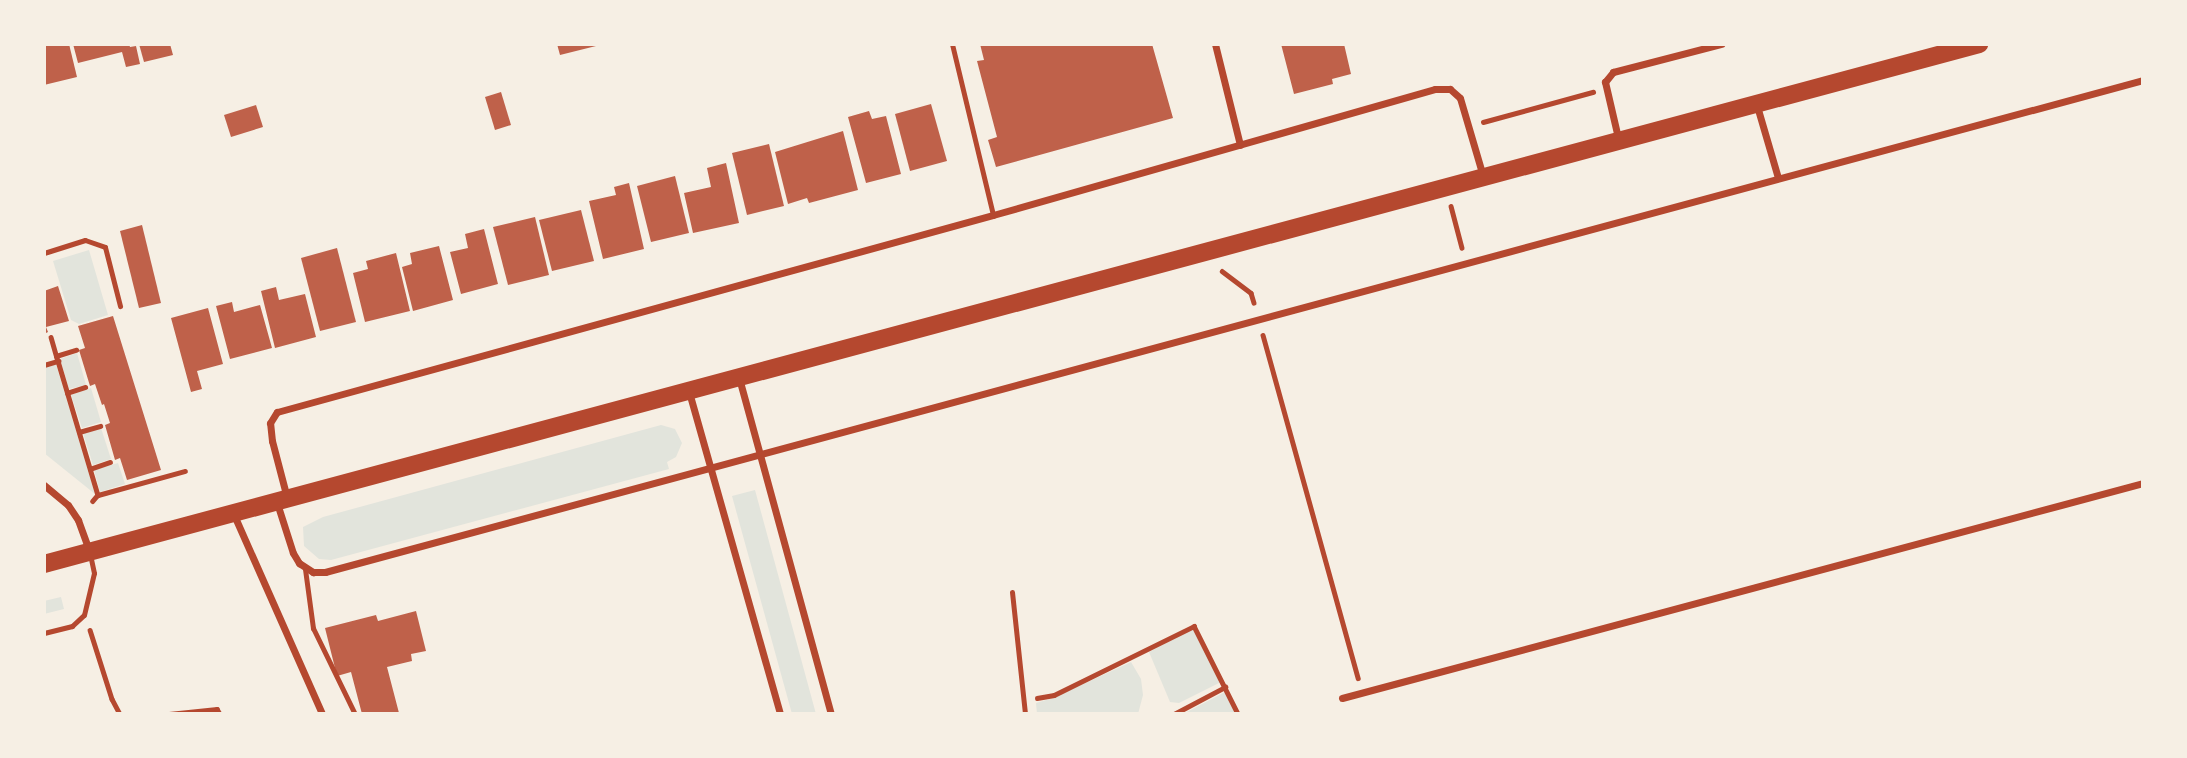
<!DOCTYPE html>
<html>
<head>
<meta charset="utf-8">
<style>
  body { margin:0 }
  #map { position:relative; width:2187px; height:758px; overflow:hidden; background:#f6efe4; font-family:"IBM Plex Sans",sans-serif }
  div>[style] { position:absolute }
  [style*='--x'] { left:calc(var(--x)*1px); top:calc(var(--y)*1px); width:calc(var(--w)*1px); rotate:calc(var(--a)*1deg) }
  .green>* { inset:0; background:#e2e4dc }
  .building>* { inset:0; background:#bf614a }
  .path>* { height:4.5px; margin:-2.25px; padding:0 2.25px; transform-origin:2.25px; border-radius:2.25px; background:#b5482f }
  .service>* { height:5px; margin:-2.5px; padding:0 2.5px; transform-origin:2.5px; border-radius:2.5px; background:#b5482f }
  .minor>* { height:7px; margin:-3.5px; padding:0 3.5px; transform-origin:3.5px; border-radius:3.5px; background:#b5482f }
  .primary>* { height:18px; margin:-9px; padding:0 9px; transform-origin:9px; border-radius:9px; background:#b5482f }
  span { translate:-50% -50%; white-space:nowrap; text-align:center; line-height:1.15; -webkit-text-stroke:5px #f6efe4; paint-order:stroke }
  .frame { position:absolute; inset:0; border:46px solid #f6efe4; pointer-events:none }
</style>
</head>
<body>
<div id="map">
  <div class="green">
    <div style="clip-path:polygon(89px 250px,108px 315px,79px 324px,71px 320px,53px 261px)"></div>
    <div style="clip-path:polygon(77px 353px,86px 385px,69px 389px,60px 359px)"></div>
    <div style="clip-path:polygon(56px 364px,95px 494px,44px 453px,44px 368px)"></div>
    <div style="clip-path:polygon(91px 388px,101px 422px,82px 428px,71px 395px)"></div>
    <div style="clip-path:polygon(661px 425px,675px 429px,682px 443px,676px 457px,667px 462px,669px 469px,331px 560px,319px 559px,304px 546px,303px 527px,323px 517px)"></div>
    <div style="clip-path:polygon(101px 428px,111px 459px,93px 465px,83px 433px)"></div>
    <div style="clip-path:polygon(118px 463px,125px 484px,100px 492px,94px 470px)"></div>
    <div style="clip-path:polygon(755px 490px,816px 714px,792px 714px,732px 496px)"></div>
    <div style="clip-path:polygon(61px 597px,64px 609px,44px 614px,44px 601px)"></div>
    <div style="clip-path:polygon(1193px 629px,1221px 682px,1179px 703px,1170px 702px,1149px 652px)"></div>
    <div style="clip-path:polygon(1131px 662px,1141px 679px,1143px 695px,1138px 714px,1037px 714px,1036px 703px,1053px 698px)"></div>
    <div style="clip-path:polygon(1225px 692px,1236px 714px,1183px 714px)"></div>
  </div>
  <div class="building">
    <div style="clip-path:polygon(44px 44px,69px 44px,77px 77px,44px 85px)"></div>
    <div style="clip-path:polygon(73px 44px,129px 44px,130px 47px,136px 46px,140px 64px,126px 67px,122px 52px,78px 63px)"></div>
    <div style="clip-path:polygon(139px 44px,170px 44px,173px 55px,144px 62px)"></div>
    <div style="clip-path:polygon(557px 44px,600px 44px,600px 45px,560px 55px)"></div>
    <div style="clip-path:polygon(980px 44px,1152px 44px,1173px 118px,996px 167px,988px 140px,997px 137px,977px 61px,984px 60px)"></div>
    <div style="clip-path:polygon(1281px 44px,1344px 44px,1351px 74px,1332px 79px,1333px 84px,1294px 94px)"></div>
    <div style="clip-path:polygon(501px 92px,511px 125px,495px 130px,485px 97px)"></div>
    <div style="clip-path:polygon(931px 104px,947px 161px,910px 171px,895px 114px)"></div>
    <div style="clip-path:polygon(256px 105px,263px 127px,231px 137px,224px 115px)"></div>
    <div style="clip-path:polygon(869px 111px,872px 119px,886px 116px,901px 174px,866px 183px,848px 117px)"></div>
    <div style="clip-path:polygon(843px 131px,858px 190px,809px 203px,807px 198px,788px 204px,775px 152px)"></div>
    <div style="clip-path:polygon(769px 144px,784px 206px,747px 215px,732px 153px)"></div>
    <div style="clip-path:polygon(726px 163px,739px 223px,693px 233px,684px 193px,711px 187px,707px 168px)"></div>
    <div style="clip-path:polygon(675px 176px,689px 233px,651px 242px,637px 186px)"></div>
    <div style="clip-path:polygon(629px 183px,644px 249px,603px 259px,589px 201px,616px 195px,614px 187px)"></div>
    <div style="clip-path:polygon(581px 210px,594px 261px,552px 271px,539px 220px)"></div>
    <div style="clip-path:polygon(535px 217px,549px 275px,508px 285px,493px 227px)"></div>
    <div style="clip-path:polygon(142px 225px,161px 303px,139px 308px,120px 231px)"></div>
    <div style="clip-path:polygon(484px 229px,498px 284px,461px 294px,450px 252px,468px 248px,465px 234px)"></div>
    <div style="clip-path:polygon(439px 246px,453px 300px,413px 311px,402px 267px,412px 264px,410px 253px)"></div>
    <div style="clip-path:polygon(337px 248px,356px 322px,320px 331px,301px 258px)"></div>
    <div style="clip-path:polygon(396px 253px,410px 311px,365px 322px,353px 273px,368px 269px,366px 261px)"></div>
    <div style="clip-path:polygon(58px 286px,69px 321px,46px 327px,48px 332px,44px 334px,44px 291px)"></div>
    <div style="clip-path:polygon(276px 287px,279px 300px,305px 294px,316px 337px,275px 348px,261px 291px)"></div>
    <div style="clip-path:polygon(232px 302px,234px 312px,260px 305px,272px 348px,230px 359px,216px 306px)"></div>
    <div style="clip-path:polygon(208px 308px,223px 364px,197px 371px,202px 389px,191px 392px,171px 318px)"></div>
    <div style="clip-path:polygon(113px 316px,161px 470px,127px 480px,120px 458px,115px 460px,105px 425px,110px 423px,104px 404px,102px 405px,95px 384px,90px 386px,79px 350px,85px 348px,78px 326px)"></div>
    <div style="clip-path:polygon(416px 611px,426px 651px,411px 654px,412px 661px,387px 667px,399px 713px,362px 714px,351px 672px,337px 676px,325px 628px,376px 615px,378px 621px)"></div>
  </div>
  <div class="path">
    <div style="--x:1483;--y:122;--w:114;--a:-15.3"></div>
    <div style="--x:1451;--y:206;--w:43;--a:75.3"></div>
    <div style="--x:1222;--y:271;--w:36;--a:37"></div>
    <div style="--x:1251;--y:293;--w:10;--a:73"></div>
    <div style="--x:1263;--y:335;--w:356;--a:74.5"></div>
    <div style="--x:51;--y:337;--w:25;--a:74"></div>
    <div style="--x:56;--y:356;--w:21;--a:-17"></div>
    <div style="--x:44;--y:365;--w:15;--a:-16"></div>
    <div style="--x:58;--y:361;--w:140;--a:73.4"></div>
    <div style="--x:98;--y:495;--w:8;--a:130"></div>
    <div style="--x:67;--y:393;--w:19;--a:-18"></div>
    <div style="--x:79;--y:432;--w:22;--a:-16"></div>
    <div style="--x:90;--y:469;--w:21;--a:-19"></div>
    <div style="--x:98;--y:495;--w:90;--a:-15.4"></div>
    <div style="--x:90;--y:630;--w:72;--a:72.3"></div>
    <div style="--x:112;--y:699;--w:17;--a:62"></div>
    <div style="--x:1037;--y:698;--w:17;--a:-10"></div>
    <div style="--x:1054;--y:695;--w:156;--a:-26.2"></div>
    <div style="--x:1194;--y:626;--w:98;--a:63.4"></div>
    <div style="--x:169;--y:714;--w:48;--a:-5.9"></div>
    <div style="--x:217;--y:709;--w:6;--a:59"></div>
    <div style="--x:1174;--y:714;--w:58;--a:-27.9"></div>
  </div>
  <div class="service">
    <div style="--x:952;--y:44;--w:176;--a:76.5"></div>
    <div style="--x:44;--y:253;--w:43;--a:-17.6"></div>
    <div style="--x:85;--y:240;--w:21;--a:19"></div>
    <div style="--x:105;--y:247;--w:61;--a:75.7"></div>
    <div style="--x:305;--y:569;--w:60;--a:82.3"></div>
    <div style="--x:313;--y:628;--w:96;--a:64"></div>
    <div style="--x:1012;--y:592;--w:123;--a:83.9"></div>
    <div style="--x:44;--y:633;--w:29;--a:-14"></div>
    <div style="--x:72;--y:626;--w:16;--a:-43"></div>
    <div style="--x:84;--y:615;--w:43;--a:-76.6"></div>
    <div style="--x:94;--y:573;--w:19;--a:-102"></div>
  </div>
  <div class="minor">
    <div style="--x:1215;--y:44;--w:104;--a:76.1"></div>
    <div style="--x:1757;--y:106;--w:75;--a:73.7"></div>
    <div style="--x:1619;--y:142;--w:62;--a:-103.1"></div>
    <div style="--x:1605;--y:82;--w:13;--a:-51"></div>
    <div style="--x:1613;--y:72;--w:112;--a:-14.5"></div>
    <div style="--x:739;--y:378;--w:348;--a:74.7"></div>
    <div style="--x:689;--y:392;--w:335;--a:74.2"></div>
    <div style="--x:44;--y:485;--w:31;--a:40"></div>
    <div style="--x:68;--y:505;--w:18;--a:56"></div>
    <div style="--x:78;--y:520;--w:33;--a:70"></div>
    <div style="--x:287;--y:498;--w:59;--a:-104.7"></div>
    <div style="--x:272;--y:441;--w:18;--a:-96"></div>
    <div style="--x:270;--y:423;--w:13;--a:-58"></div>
    <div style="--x:277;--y:412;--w:743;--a:-15.38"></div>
    <div style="--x:993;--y:215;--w:460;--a:-15.9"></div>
    <div style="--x:1435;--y:89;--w:15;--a:0"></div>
    <div style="--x:1450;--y:89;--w:13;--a:42"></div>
    <div style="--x:1460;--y:98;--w:81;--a:73.6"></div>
    <div style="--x:277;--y:503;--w:52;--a:72.3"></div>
    <div style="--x:293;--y:553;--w:12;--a:59"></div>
    <div style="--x:299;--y:563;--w:17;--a:33"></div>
    <div style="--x:313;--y:572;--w:12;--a:0"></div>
    <div style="--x:325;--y:572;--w:1883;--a:-15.14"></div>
    <div style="--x:234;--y:515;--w:218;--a:66.1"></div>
    <div style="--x:1342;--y:698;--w:829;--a:-15.02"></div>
  </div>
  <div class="primary">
    <div style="--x:44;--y:564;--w:2004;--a:-15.04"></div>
  </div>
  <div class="frame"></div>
</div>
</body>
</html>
